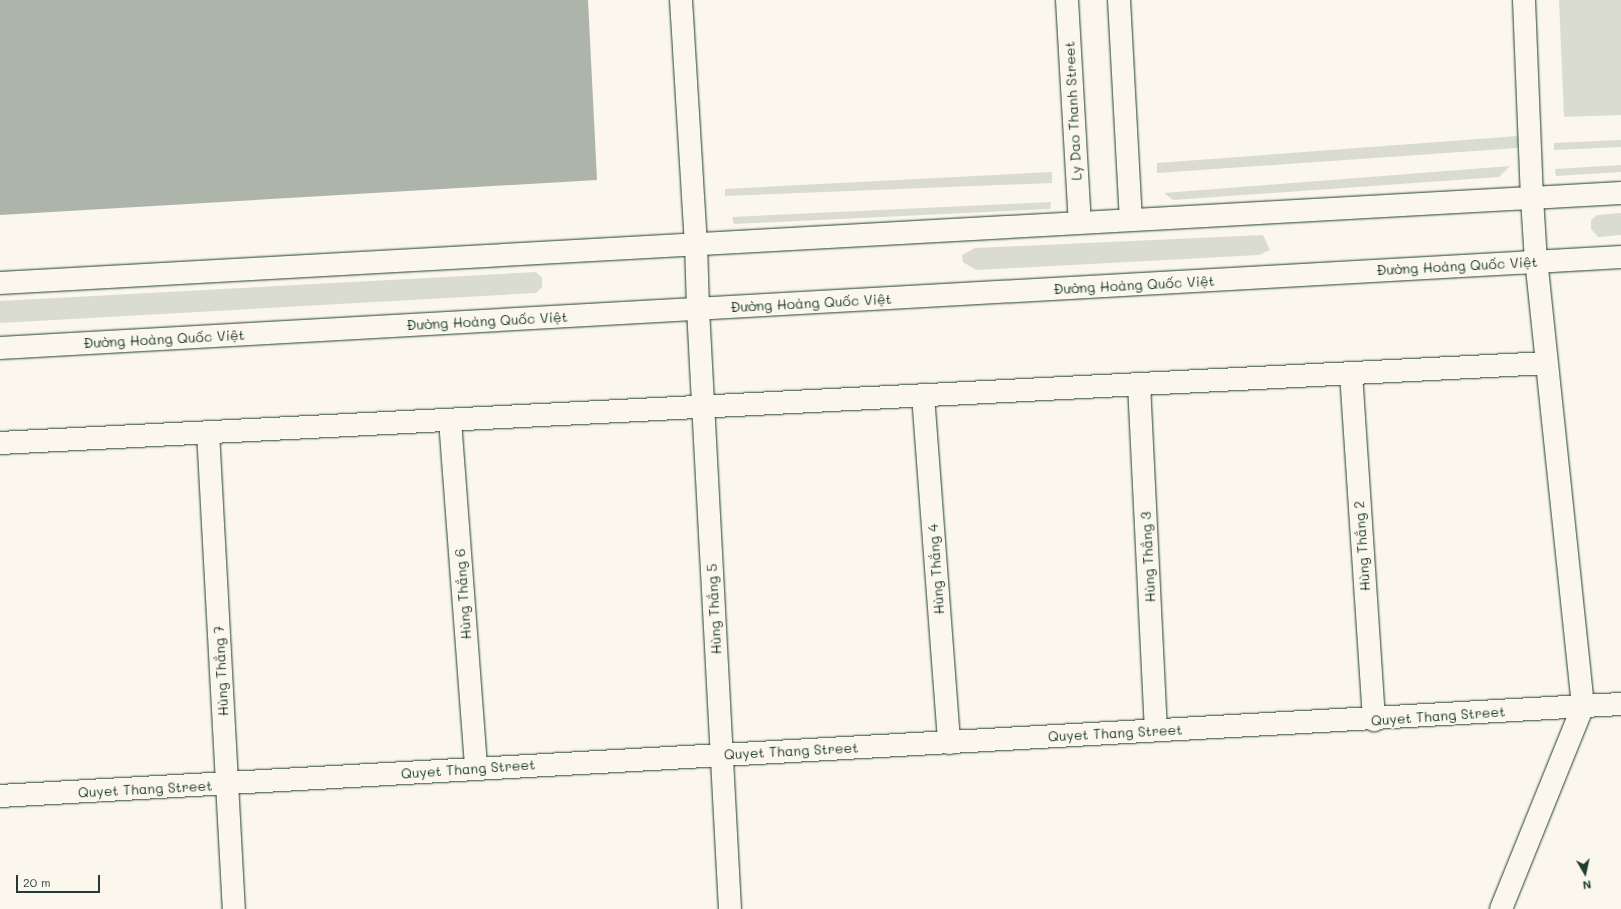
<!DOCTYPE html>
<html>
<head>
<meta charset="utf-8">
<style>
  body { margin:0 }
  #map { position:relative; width:1621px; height:909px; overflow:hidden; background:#fbf7ec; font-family:Mali,sans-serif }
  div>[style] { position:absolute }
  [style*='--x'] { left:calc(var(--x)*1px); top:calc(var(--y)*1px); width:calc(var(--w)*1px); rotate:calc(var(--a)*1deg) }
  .green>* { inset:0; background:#dbdcd1 }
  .water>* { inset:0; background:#adb4aa }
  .roads { filter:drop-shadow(0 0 1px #1f3d34) drop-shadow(0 0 1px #1f3d34) }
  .street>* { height:22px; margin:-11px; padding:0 11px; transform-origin:11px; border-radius:11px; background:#fbf7ec }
  .primary>* { height:22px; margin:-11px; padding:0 11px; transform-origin:11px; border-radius:11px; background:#fbf7ec }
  span { translate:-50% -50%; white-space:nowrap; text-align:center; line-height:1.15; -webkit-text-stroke:4px #fbf7ec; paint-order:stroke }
  .street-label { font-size:14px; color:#1f3d34 }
  .north { position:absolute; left:1565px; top:853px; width:40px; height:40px; -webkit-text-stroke:3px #fbf7ec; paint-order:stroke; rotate:171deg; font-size:11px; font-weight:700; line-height:16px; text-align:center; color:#1f3d34 }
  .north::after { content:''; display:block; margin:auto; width:14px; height:18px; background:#1f3d34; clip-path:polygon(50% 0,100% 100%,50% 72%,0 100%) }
  .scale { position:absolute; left:16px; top:875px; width:84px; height:18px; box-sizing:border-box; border:2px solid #1f3d34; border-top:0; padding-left:5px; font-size:12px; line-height:14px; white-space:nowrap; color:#1f3d34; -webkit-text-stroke:3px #fbf7ec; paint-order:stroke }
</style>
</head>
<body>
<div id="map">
  <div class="green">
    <div style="clip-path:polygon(1559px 0,1621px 0,1621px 115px,1564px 117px)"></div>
    <div style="clip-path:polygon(1518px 136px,1518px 148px,1157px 173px,1157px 163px)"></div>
    <div style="clip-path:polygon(1621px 140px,1621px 147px,1554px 150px,1554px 143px)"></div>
    <div style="clip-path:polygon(1621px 165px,1621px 172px,1556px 176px,1555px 169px)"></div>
    <div style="clip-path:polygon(1510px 166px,1499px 177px,1173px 200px,1164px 193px)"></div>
    <div style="clip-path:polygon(1052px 172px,1052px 183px,725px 196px,725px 189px)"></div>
    <div style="clip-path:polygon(1051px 202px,1050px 209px,734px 224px,732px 217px)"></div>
    <div style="clip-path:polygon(1621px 213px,1621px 235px,1598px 237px,1591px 229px,1591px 220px,1597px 215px)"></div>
    <div style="clip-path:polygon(1263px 235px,1270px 250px,1259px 255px,976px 270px,963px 262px,962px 255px,975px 248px)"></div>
    <div style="clip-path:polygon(536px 272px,542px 278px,542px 287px,536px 293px,0 323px,0 301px)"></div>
  </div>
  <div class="water">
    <div style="clip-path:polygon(0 0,588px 0,597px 180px,0 215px)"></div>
  </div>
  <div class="roads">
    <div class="street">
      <div style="--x:681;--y:0;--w:244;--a:86.5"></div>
      <div style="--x:1067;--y:0;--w:223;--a:86.7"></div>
      <div style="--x:1119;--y:0;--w:220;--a:86.9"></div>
      <div style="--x:1524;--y:0;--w:198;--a:87.7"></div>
      <div style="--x:698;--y:309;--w:601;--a:86.95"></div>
      <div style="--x:1351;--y:373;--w:348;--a:86.2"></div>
      <div style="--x:1139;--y:384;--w:346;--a:87.2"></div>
      <div style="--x:923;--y:395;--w:349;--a:85.7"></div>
      <div style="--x:450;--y:420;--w:348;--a:85.7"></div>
      <div style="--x:208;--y:432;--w:478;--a:86.9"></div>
      <div style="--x:0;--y:443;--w:1548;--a:-2.96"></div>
      <div style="--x:0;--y:796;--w:1624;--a:-3.25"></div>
      <div style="--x:1501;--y:909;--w:219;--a:-68"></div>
      <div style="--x:1583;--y:706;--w:446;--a:-96"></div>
    </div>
    <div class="primary">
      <div style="--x:1532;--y:198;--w:64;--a:86.4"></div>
      <div style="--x:696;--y:244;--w:65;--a:88.2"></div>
      <div style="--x:0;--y:283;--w:1623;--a:-3.18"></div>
      <div style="--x:0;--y:348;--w:1624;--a:-3.21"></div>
    </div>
  </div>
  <div class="street-label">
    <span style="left:1073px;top:111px;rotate:-93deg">Ly Dao Thanh Street</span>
    <span style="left:1457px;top:266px;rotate:-3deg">Đường Hoàng Quốc Việt</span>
    <span style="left:1134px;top:285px;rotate:-3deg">Đường Hoàng Quốc Việt</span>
    <span style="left:811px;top:303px;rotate:-3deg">Đường Hoàng Quốc Việt</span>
    <span style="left:487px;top:321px;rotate:-3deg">Đường Hoàng Quốc Việt</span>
    <span style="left:164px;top:339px;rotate:-3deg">Đường Hoàng Quốc Việt</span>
    <span style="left:1362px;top:546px;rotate:-94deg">Hùng Thắng 2</span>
    <span style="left:1148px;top:557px;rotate:-93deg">Hùng Thắng 3</span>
    <span style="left:936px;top:569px;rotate:-94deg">Hùng Thắng 4</span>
    <span style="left:463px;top:594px;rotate:-94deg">Hùng Thắng 6</span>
    <span style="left:714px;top:609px;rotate:-93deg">Hùng Thắng 5</span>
    <span style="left:221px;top:671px;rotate:-93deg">Hùng Thắng 7</span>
    <span style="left:1438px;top:716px;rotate:-4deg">Quyet Thang Street</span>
    <span style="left:1115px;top:733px;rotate:-3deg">Quyet Thang Street</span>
    <span style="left:791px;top:751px;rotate:-3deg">Quyet Thang Street</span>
    <span style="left:468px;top:769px;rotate:-4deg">Quyet Thang Street</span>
    <span style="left:145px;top:789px;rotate:-3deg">Quyet Thang Street</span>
  </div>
  <div class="north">N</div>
  <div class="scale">20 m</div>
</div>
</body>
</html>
